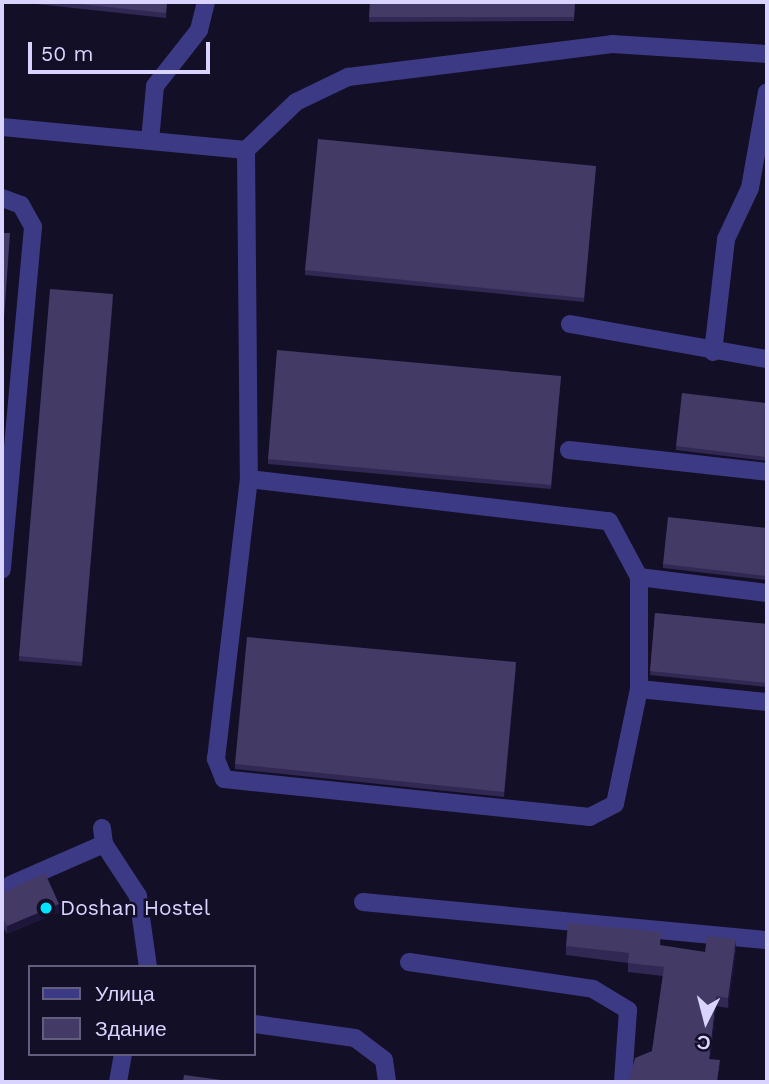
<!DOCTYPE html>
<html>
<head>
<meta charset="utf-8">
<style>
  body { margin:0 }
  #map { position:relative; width:769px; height:1084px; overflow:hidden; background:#130f26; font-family:"Work Sans",sans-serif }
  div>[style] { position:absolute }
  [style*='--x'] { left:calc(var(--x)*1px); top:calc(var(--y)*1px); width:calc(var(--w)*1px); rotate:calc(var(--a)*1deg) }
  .minor>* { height:18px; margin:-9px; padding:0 9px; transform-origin:9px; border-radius:9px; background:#3d3a85 }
  .wall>* { inset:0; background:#312854 }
  .shaded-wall>* { inset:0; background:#1d163a }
  .building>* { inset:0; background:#433a66 }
  .dots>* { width:19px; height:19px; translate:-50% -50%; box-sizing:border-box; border:4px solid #130f26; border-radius:50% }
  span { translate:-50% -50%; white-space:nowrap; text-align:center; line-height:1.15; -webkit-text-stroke:5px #130f26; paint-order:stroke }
  .poi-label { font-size:21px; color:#d9d4ff }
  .left { translate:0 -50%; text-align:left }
  .frame { position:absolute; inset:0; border:4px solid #d9d4ff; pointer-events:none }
  .legend { position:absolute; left:28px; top:965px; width:228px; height:91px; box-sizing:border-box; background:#130f26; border:2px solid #625e7d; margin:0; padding:9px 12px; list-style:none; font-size:21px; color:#d9d4ff }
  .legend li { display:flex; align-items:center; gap:14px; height:35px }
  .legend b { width:35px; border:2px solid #625e7d }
  .north { position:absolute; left:671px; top:986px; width:70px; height:70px; -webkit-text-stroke:5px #130f26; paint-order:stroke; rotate:186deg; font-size:19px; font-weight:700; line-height:28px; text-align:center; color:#d9d4ff }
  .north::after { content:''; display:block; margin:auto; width:24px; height:32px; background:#d9d4ff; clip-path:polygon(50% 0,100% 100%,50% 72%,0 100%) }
  .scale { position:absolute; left:28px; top:42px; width:182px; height:32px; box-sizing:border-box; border:4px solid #d9d4ff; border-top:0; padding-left:9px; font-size:21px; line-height:24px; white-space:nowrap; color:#d9d4ff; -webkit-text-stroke:5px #130f26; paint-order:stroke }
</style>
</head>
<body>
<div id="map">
  <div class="minor">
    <div style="--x:2;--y:127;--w:245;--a:5.4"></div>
    <div style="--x:246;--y:150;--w:69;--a:-43.8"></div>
    <div style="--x:296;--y:102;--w:58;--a:-25.7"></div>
    <div style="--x:348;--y:77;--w:266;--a:-7.1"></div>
    <div style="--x:612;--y:44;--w:155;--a:3.7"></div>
    <div style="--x:150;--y:141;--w:55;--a:-84.8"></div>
    <div style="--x:155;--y:86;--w:71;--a:-51.8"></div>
    <div style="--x:199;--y:30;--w:29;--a:-76"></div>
    <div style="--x:246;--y:150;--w:329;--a:89.5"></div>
    <div style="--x:249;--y:479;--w:362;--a:6.7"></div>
    <div style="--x:609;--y:521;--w:64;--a:61.8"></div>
    <div style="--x:639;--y:577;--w:112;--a:90"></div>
    <div style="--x:639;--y:689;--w:117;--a:101.8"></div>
    <div style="--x:615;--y:804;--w:28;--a:153"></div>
    <div style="--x:590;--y:817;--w:368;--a:-174.1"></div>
    <div style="--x:224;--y:779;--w:22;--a:-112"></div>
    <div style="--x:216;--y:759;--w:282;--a:-83.3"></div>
    <div style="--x:2;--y:198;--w:20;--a:20"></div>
    <div style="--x:21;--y:205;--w:25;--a:61"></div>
    <div style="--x:33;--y:227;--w:344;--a:95.2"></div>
    <div style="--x:570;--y:324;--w:200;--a:10.1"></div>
    <div style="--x:713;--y:352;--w:114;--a:-83.4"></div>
    <div style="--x:726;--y:239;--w:56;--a:-64.8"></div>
    <div style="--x:750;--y:188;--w:97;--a:-80"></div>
    <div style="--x:569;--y:450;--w:199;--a:6.3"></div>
    <div style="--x:639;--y:577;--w:129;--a:7.1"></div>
    <div style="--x:639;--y:689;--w:129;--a:5.8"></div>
    <div style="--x:102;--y:828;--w:16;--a:83"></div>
    <div style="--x:104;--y:844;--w:62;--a:56.8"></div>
    <div style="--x:138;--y:896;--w:72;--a:82"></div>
    <div style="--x:10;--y:885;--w:103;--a:-23.6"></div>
    <div style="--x:363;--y:902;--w:406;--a:5.4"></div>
    <div style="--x:409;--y:962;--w:186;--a:8.3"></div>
    <div style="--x:593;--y:989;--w:41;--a:31"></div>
    <div style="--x:628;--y:1010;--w:72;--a:94"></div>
    <div style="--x:254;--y:1024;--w:102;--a:7.9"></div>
    <div style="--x:355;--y:1038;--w:36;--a:37"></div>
    <div style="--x:384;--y:1060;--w:22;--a:82"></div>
    <div style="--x:118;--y:1082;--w:28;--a:-80"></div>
  </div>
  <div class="wall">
    <div style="clip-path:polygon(18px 2px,167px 2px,166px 18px)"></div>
    <div style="clip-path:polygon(370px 2px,575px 2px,574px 21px,369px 22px)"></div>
    <div style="clip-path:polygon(596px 166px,584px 302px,305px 275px,305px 270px)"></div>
    <div style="clip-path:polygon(113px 298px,82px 666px,19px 661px,19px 656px)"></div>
    <div style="clip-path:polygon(561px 376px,551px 489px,268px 464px,268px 459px)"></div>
    <div style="clip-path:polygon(767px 403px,767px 461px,676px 450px,676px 446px)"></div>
    <div style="clip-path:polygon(767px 528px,767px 580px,663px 568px,663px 564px)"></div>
    <div style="clip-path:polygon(655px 613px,767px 624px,767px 687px,650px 675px)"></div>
    <div style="clip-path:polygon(516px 666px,504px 797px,235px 769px,235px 764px)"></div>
    <div style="clip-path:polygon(2px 893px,59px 912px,7px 934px,2px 925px)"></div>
    <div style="clip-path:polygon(566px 946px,661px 946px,705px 952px,736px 949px,728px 1008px,716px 1006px,710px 1059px,720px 1070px,652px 1051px,663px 976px,628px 972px,628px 963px,566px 955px)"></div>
  </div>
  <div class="shaded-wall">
    <div style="clip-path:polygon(59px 904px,59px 912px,7px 934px,7px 926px)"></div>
    <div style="clip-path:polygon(736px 939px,736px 949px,728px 1008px,728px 998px)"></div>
    <div style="clip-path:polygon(716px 996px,716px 1006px,709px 1068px,709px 1059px)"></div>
  </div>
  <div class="building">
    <div style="clip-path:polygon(59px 2px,167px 2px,166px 13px)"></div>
    <div style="clip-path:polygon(370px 2px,575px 2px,574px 17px,369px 17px)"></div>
    <div style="clip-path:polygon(318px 139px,596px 166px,584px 298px,305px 270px)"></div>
    <div style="clip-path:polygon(2px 233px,10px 233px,2px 347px)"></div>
    <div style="clip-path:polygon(50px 289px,113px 294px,82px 662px,19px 656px)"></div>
    <div style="clip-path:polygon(277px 350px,561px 376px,551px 485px,268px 459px)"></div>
    <div style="clip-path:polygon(682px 393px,767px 403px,767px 457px,676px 446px)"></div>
    <div style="clip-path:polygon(668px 517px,767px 528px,767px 576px,663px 564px)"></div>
    <div style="clip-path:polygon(655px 613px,767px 624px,767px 683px,650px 671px)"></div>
    <div style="clip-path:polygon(247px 637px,516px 662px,504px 792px,235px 764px)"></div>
    <div style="clip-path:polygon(45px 873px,59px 904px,7px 926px,2px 916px,2px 893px)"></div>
    <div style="clip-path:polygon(568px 923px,661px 932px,660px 945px,705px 952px,707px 936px,736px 939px,728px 998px,716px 996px,709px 1059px,720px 1060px,717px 1082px,629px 1082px,635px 1058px,652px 1051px,664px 967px,628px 963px,629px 953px,566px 946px)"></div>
    <div style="clip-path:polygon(184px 1075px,229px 1081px,229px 1082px,183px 1082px)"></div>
  </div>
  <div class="dots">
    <div style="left:46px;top:908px;background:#00e5ff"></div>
  </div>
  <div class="poi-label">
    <span class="left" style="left:60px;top:908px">Doshan Hostel</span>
  </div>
  <div class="frame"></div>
  <ul class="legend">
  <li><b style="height:9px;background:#3d3a85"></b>Улица</li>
  <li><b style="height:19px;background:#433a66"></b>Здание</li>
  </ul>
  <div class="north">С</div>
  <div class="scale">50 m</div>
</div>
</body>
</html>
